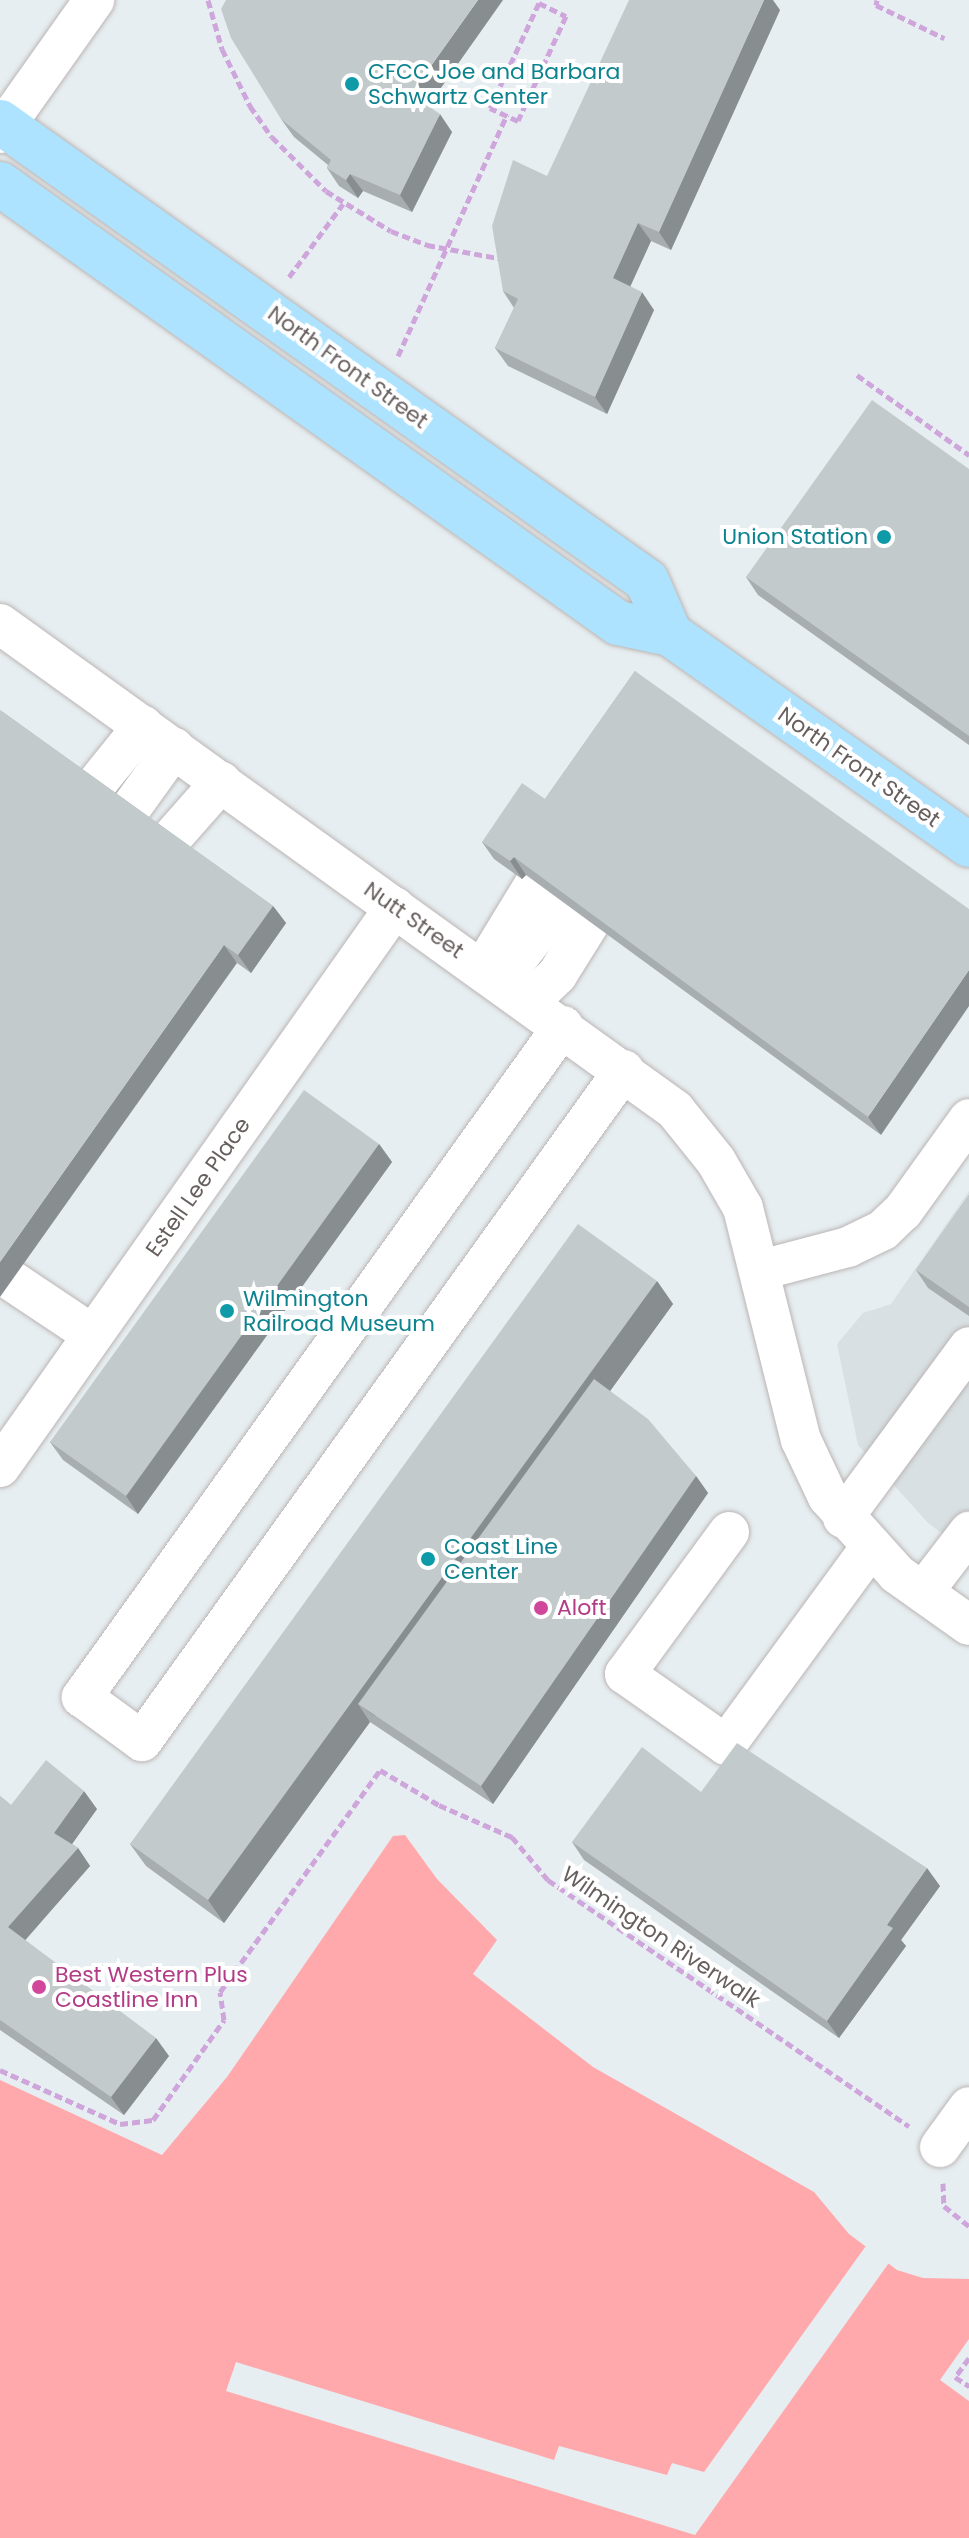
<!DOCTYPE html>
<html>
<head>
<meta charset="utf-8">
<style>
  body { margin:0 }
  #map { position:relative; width:969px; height:2538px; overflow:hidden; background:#e7eef1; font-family:Poppins,sans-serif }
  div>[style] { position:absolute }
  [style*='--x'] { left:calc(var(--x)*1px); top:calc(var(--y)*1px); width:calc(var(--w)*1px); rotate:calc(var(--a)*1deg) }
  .education>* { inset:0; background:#d8e0e3 }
  .water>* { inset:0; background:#ffa9ad }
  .pier>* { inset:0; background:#e7eef1 }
  .path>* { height:5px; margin-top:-2.5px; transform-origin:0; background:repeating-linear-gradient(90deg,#cfa6db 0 8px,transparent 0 12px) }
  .roads { filter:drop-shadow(0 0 2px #bbb5b4) drop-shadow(0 0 2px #bbb5b4) }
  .minor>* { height:40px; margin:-20px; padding:0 20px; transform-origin:20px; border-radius:20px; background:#fff }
  .major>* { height:44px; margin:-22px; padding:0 22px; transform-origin:22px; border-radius:22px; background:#aee3ff }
  .wall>* { inset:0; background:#a8aeaf }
  .shaded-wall>* { inset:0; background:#888d8f }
  .building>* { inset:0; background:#c3cacc }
  .dots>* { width:22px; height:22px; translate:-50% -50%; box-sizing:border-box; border:4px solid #fff; border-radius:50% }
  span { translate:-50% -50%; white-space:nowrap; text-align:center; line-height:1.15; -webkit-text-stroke:8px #fff; paint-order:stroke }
  .culture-label { font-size:22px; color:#0d838f }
  .left { translate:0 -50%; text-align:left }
  .right { translate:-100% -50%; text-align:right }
  .street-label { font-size:22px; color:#675f5e }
  .hotel-label { font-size:22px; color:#b23c85 }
</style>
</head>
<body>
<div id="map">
  <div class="education">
    <div style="clip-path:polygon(969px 1191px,969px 1553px,928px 1523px,858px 1445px,837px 1344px,863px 1313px,891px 1304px)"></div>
  </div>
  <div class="water">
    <div style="clip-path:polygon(405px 1835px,437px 1879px,497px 1940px,473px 1974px,593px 2067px,814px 2192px,849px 2234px,897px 2270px,923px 2278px,969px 2279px,969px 2339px,940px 2380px,969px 2401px,969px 2538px,0 2538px,0 2080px,162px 2155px,227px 2077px,393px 1836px)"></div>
  </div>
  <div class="pier">
    <div style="clip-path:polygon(868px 2243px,891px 2260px,695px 2535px,226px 2391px,236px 2362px,554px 2460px,559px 2446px,667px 2475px,672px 2463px,704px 2472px)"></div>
  </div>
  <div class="path">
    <div style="--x:208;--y:0;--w:51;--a:74.1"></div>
    <div style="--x:222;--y:49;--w:64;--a:63.8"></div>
    <div style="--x:250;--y:106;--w:38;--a:55"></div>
    <div style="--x:272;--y:137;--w:76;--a:45"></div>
    <div style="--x:326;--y:191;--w:76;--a:31.6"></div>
    <div style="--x:391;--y:231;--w:39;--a:21"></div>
    <div style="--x:427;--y:245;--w:77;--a:10.4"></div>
    <div style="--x:877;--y:0;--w:5;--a:101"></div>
    <div style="--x:876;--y:5;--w:76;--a:25.9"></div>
    <div style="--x:539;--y:3;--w:30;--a:26"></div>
    <div style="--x:566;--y:16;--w:115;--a:114.6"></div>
    <div style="--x:518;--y:121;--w:31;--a:-155"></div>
    <div style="--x:490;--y:108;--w:116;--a:-65"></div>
    <div style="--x:289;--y:277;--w:91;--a:-53.5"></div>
    <div style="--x:398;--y:356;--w:265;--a:-65.7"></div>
    <div style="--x:857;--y:375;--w:138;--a:35.5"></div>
    <div style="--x:0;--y:2070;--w:132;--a:24.2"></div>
    <div style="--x:120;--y:2124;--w:33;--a:-7"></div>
    <div style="--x:153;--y:2120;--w:123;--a:-54.6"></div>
    <div style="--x:224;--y:2020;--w:28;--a:-98"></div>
    <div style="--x:220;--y:1992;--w:274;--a:-54.2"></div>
    <div style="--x:380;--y:1770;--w:69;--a:30.7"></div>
    <div style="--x:439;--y:1805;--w:80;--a:23.7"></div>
    <div style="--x:512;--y:1837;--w:56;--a:50.1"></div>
    <div style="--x:548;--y:1880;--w:437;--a:34.3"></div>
    <div style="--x:943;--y:2183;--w:23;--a:88"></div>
    <div style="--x:944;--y:2206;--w:32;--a:39"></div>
    <div style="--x:969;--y:2358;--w:24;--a:126"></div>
    <div style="--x:955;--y:2377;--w:17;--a:33"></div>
  </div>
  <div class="roads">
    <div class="minor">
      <div style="--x:0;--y:133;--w:163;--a:-54.7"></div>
      <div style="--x:0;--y:624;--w:832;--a:35.75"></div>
      <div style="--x:675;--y:1110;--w:65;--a:51.2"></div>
      <div style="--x:716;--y:1161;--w:54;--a:60.1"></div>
      <div style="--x:743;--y:1208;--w:239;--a:76"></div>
      <div style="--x:801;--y:1440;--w:63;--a:64.7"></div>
      <div style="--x:828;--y:1497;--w:103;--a:48.1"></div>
      <div style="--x:897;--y:1574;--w:88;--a:35.3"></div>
      <div style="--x:93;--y:788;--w:80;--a:-51.1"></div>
      <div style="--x:128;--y:812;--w:79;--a:-54.3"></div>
      <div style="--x:169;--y:841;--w:79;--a:-48.6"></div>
      <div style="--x:510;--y:968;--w:85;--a:-52.2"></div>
      <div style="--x:483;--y:969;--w:102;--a:-58.7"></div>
      <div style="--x:529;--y:1002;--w:39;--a:-44"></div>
      <div style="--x:557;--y:975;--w:62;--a:-58.1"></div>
      <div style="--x:563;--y:1026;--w:826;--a:125.63"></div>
      <div style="--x:82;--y:1697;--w:74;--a:36.3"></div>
      <div style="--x:142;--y:1741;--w:826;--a:-54.31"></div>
      <div style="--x:761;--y:1270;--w:90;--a:-14.8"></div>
      <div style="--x:848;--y:1247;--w:39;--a:-26"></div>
      <div style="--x:883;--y:1230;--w:28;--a:-44"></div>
      <div style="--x:903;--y:1211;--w:113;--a:-54.3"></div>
      <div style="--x:12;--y:1281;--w:97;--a:33.7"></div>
      <div style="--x:0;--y:1467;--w:685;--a:-54.8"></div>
      <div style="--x:843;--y:1518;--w:212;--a:-53.6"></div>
      <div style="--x:729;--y:1532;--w:176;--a:126.2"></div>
      <div style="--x:625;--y:1674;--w:123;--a:35.1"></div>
      <div style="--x:726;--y:1745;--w:244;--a:-53.8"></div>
      <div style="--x:923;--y:1592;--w:76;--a:-52.5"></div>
      <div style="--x:940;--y:2147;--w:49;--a:-54.1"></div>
    </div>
    <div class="major">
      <div style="--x:0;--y:122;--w:793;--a:35.35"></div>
      <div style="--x:647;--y:581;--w:58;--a:66.5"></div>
      <div style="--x:0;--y:184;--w:758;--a:35.39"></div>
      <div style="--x:618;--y:623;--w:53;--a:11.9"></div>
      <div style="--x:670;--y:634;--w:366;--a:35.2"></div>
    </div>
  </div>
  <div class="wall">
    <div style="clip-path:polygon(780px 10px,671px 250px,651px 241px,630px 286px,654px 310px,607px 414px,508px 366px,495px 348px,514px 308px,503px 291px,547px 176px)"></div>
    <div style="clip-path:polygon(428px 106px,452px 132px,412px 212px,363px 191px,358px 198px,339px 186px,327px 168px,328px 165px,294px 137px,281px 119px)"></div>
    <div style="clip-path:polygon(969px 469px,969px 745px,758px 595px,746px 577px)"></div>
    <div style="clip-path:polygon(635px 671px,881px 1135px,526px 875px,522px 879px,494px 859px,482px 842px,545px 799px)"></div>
    <div style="clip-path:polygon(0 710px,273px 906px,286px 923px,251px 973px,237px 963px)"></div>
    <div style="clip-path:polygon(379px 1144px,392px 1162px,138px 1514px,63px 1460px,50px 1442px)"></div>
    <div style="clip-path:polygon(969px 1195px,969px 1316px,928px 1288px,916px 1270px)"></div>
    <div style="clip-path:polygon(657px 1281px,673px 1304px,610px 1391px,696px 1476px,708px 1493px,493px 1804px,370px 1722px,224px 1923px,146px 1866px,130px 1844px)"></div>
    <div style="clip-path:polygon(0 1796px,11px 1805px,97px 1809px,72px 1844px,78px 1848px,90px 1866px,25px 1940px,169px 2056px,124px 2115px,0 2030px)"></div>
    <div style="clip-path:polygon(572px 1842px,940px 1886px,901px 1940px,906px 1946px,839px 2038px,584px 1860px)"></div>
  </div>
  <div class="shaded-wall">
    <div style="clip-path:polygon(478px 0,503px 0,424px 112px,411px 94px)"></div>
    <div style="clip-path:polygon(764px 0,773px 0,780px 10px,671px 250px,659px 232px)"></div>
    <div style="clip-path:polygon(440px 114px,452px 132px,412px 212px,400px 195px)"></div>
    <div style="clip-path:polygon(350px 174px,363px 191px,358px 198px,346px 180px)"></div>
    <div style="clip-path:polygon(638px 223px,651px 241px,626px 296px,613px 278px)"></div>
    <div style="clip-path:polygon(642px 292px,654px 310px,607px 414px,595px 397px)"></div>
    <div style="clip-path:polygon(514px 857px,526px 875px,522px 879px,510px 861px)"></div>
    <div style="clip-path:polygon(273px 906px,286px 923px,251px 973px,238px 955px)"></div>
    <div style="clip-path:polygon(224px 945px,237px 963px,0 1297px,0 1262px)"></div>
    <div style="clip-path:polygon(969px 970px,969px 1006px,881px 1135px,868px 1117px)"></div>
    <div style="clip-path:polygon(379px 1144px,392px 1162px,138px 1514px,126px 1496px)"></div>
    <div style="clip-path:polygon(657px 1281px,673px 1304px,375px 1716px,358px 1704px,370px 1722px,224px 1923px,208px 1900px)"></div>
    <div style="clip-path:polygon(696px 1476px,708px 1493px,493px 1804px,481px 1786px)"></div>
    <div style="clip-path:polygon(84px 1791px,97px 1809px,67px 1851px,54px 1833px)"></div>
    <div style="clip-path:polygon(78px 1848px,90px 1866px,21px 1945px,8px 1927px)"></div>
    <div style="clip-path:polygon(927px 1868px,940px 1886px,901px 1940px,906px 1946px,839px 2038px,827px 2021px,887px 1925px)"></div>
    <div style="clip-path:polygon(156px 2038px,169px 2056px,124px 2115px,111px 2097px)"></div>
  </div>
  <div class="building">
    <div style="clip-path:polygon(226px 0,478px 0,411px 94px,440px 114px,400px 195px,350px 174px,346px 180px,327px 168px,331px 160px,281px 119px,231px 38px,221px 9px)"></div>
    <div style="clip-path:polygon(629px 0,764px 0,659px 232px,638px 223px,613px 278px,642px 292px,595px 397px,495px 348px,518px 299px,503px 291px,492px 226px,513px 160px,547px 176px)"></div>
    <div style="clip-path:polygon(872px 400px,969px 469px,969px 736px,746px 577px)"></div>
    <div style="clip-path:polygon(635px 671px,969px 909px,969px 970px,868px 1117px,514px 857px,510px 861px,482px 842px,522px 783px,545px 799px)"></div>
    <div style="clip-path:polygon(0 710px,273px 906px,238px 955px,224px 945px,0 1262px)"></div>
    <div style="clip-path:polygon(304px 1090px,379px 1144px,126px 1496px,50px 1442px)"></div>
    <div style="clip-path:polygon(969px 1195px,969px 1307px,916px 1270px)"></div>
    <div style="clip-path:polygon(578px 1224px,657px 1281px,208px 1900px,130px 1844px)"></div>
    <div style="clip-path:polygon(594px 1379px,648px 1419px,696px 1476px,481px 1786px,358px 1704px)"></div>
    <div style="clip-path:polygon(737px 1743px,927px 1868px,887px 1925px,893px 1928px,827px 2021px,572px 1842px,642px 1747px,701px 1792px)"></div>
    <div style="clip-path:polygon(46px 1760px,84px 1791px,54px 1833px,78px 1848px,8px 1927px,156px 2038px,111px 2097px,0 2020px,0 1796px,11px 1805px)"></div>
  </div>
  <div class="dots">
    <div style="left:352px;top:84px;background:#0f9aa8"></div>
    <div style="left:884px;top:537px;background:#0f9aa8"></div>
    <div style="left:227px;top:1311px;background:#0f9aa8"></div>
    <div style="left:428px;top:1559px;background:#0f9aa8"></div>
    <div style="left:541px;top:1608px;background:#d1479c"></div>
    <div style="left:39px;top:1987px;background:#d1479c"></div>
  </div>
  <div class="culture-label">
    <span class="left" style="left:368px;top:84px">CFCC Joe and Barbara<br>Schwartz Center</span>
    <span class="right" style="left:868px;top:537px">Union Station</span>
    <span class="left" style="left:243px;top:1311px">Wilmington<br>Railroad Museum</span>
    <span class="left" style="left:444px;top:1559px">Coast Line<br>Center</span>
  </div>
  <div class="street-label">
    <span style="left:348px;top:367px;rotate:36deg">North Front Street</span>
    <span style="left:859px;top:767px;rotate:35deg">North Front Street</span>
    <span style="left:414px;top:920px;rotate:35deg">Nutt Street</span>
    <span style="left:198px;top:1187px;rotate:-55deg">Estell Lee Place</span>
    <span style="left:661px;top:1937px;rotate:34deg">Wilmington Riverwalk</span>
  </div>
  <div class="hotel-label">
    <span class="left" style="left:557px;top:1608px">Aloft</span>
    <span class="left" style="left:55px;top:1987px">Best Western Plus<br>Coastline Inn</span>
  </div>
</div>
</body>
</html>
